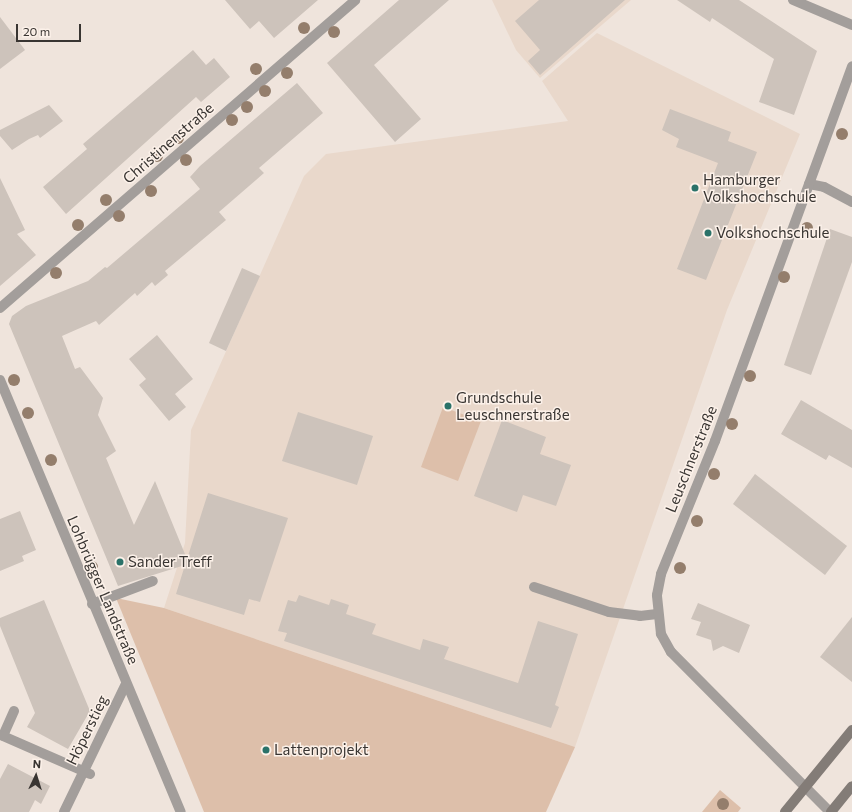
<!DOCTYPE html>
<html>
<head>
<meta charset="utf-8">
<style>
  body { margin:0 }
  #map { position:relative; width:852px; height:812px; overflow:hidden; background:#efe4dc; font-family:Commissioner,sans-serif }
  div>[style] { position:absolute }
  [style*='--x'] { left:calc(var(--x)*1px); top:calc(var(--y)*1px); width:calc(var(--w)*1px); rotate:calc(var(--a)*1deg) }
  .built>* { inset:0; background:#e9d8cb }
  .green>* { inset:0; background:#ddbfaa }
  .building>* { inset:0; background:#cdc3bb }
  .service>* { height:10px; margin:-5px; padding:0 5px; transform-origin:5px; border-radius:5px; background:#a39e9b }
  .minor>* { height:10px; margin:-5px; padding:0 5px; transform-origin:5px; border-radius:5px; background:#a39e9b }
  .tertiary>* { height:10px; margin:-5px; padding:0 5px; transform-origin:5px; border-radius:5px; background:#a39e9b }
  .secondary>* { height:10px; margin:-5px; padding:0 5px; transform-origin:5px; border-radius:5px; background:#837c77 }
  .trees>* { width:12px; height:12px; margin:-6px; border-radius:50%; background:#947e6c }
  .dots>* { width:11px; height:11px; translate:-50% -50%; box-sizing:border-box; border:2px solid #fcf1e9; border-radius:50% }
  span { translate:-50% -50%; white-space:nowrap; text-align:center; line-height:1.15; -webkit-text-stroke:3px #fcf1e9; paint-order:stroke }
  .street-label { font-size:15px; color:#393532 }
  .poi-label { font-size:15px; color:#393532 }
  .left { translate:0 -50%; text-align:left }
  .north { position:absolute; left:16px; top:756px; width:40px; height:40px; -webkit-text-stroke:3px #fcf1e9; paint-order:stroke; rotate:4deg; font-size:11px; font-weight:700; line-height:16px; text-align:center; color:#393532 }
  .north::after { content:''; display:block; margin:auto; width:14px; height:18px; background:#393532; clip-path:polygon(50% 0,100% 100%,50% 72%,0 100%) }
  .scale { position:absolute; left:16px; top:24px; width:65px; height:18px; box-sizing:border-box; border:2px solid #393532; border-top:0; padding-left:5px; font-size:12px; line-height:14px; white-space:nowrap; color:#393532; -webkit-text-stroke:3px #fcf1e9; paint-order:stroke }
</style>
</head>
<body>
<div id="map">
  <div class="built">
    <div style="clip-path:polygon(492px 0,631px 0,540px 78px,516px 50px)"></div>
    <div style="clip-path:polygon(597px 33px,800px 134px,727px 310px,575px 747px,164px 608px,185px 543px,191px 430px,304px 176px,326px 154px,568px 121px,542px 81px)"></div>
  </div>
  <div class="green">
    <div style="clip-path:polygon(443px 407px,481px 421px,458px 481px,421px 467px)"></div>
    <div style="clip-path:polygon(116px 598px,164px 608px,575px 747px,546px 812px,204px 812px)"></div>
    <div style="clip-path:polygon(720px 790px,741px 808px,738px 812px,702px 812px)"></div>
  </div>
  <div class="building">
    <div style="clip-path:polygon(225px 0,318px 0,274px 38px,259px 21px,250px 29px)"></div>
    <div style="clip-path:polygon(399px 0,449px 0,374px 65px,421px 119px,395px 142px,327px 63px)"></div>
    <div style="clip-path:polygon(539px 0,625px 0,540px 75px,528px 61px,540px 50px,515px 21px)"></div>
    <div style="clip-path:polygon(677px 0,739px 0,817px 51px,794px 115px,759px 102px,774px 59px,712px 18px,710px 22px)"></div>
    <div style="clip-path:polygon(0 17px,25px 50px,0 69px)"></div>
    <div style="clip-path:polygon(193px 50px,206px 65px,214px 58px,230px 77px,201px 102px,196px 97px,66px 214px,43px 187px,87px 149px,83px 144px)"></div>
    <div style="clip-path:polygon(297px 83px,323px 113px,259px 168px,264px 173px,219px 212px,226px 220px,165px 271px,168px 275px,155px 286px,152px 282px,137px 296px,135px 293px,99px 325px,96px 321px,62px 336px,75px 369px,80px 367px,103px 398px,98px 415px,116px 451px,106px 458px,134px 525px,155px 481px,187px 559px,208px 493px,288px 518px,260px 602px,249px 599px,244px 615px,176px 594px,185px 565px,118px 586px,9px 324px,12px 316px,26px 306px,88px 281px,105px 267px,107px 268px,200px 189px,190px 177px,200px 166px)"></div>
    <div style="clip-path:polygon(49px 105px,63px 121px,40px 138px,38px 135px,29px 139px,12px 150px,0 136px,0 130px)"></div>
    <div style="clip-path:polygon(670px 109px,731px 132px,728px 141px,757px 152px,706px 280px,677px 269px,718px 163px,676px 147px,679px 139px,662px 130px)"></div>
    <div style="clip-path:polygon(0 178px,25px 230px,17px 234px,36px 255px,0 286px)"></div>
    <div style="clip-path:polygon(830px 229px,852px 237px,852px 262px,811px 375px,784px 365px)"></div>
    <div style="clip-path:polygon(242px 268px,260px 276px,226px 351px,209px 343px)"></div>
    <div style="clip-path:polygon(157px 335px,193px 379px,175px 394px,186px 407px,169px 421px,139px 385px,146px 379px,129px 359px)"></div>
    <div style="clip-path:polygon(801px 400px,852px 430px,852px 468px,829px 455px,826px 460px,781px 434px)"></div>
    <div style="clip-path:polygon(298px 412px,373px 436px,357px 485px,282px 461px)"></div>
    <div style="clip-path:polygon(502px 420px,546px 437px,540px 454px,571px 465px,556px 506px,523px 495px,517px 512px,474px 496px)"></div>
    <div style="clip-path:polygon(755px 474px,847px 546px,825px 575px,733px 504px)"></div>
    <div style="clip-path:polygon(20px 511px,36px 550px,22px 556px,24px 561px,0 571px,0 519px)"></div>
    <div style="clip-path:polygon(299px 595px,329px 605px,331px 599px,349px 605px,346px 614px,376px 624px,372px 634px,420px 650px,423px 639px,449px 647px,444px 659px,518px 683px,538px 621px,578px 634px,555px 705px,559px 707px,551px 728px,284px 641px,287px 633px,278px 631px,288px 600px,296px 602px)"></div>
    <div style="clip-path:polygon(44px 600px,90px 711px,68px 749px,27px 727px,35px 713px,0 626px,0 618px)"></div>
    <div style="clip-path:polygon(698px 603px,750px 625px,739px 653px,723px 646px,713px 651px,711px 640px,696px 635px,701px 622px,691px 619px)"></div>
    <div style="clip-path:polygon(852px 617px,852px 682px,820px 657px)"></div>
    <div style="clip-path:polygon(8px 764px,50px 786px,41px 804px,35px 800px,29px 812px,0 812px,0 779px)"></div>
  </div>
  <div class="service">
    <div style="--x:809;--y:184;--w:15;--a:11"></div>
    <div style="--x:824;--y:187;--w:32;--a:28"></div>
    <div style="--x:534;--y:587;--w:79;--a:18.4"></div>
    <div style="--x:609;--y:612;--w:31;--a:7"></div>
    <div style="--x:640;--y:616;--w:17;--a:-7"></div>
    <div style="--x:92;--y:604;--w:65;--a:-20.7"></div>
    <div style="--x:14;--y:711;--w:27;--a:114"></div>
    <div style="--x:3;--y:736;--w:95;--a:23.6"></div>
  </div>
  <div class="minor">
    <div style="--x:793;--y:0;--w:64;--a:23"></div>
    <div style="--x:0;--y:308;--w:470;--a:-40.9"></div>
    <div style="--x:64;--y:812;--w:142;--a:-64.2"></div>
    <div style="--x:830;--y:812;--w:226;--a:-134.8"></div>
    <div style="--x:671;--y:652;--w:21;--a:-119"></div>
    <div style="--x:661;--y:634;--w:39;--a:-96"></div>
    <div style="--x:657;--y:595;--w:21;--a:-79"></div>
    <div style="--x:661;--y:574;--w:144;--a:-67.9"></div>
    <div style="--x:715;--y:441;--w:399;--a:-69.9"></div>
  </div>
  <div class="tertiary">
    <div style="--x:0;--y:380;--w:468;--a:67.3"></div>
  </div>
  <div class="secondary">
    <div style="--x:785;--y:812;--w:106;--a:-50.7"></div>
    <div style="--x:831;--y:812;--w:33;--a:-51"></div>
  </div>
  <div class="trees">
    <div style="left:304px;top:28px"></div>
    <div style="left:334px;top:32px"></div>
    <div style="left:256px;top:69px"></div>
    <div style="left:287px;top:73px"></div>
    <div style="left:265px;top:91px"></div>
    <div style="left:247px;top:107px"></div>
    <div style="left:232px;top:120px"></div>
    <div style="left:842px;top:134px"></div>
    <div style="left:178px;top:138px"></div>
    <div style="left:157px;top:156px"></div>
    <div style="left:186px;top:160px"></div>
    <div style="left:151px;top:191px"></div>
    <div style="left:106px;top:200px"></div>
    <div style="left:119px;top:216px"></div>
    <div style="left:78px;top:225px"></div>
    <div style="left:807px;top:228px"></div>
    <div style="left:56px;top:273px"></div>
    <div style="left:784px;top:277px"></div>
    <div style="left:750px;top:376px"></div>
    <div style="left:14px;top:380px"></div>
    <div style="left:28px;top:413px"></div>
    <div style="left:732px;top:424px"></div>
    <div style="left:51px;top:460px"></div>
    <div style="left:714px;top:474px"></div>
    <div style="left:697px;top:521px"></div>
    <div style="left:92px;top:567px"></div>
    <div style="left:680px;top:568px"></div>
    <div style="left:723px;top:804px"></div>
  </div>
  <div class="dots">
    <div style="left:695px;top:188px;background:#2a7269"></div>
    <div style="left:708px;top:233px;background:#2a7269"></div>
    <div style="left:448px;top:406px;background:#2a7269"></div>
    <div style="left:120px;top:562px;background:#2a7269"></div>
    <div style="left:266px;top:750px;background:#2a7269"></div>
  </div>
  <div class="street-label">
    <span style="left:168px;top:143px;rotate:-41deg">Christinenstraße</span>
    <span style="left:691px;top:459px;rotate:-68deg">Leuschnerstraße</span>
    <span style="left:103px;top:590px;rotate:67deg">Lohbrügger Landstraße</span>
    <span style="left:87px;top:730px;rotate:-64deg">Höperstieg</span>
  </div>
  <div class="poi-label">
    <span class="left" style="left:703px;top:188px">Hamburger<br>Volkshochschule</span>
    <span class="left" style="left:716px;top:233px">Volkshochschule</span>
    <span class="left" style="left:456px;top:406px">Grundschule<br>Leuschnerstraße</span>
    <span class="left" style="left:128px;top:562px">Sander Treff</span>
    <span class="left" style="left:274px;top:750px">Lattenprojekt</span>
  </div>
  <div class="north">N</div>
  <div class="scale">20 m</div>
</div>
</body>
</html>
